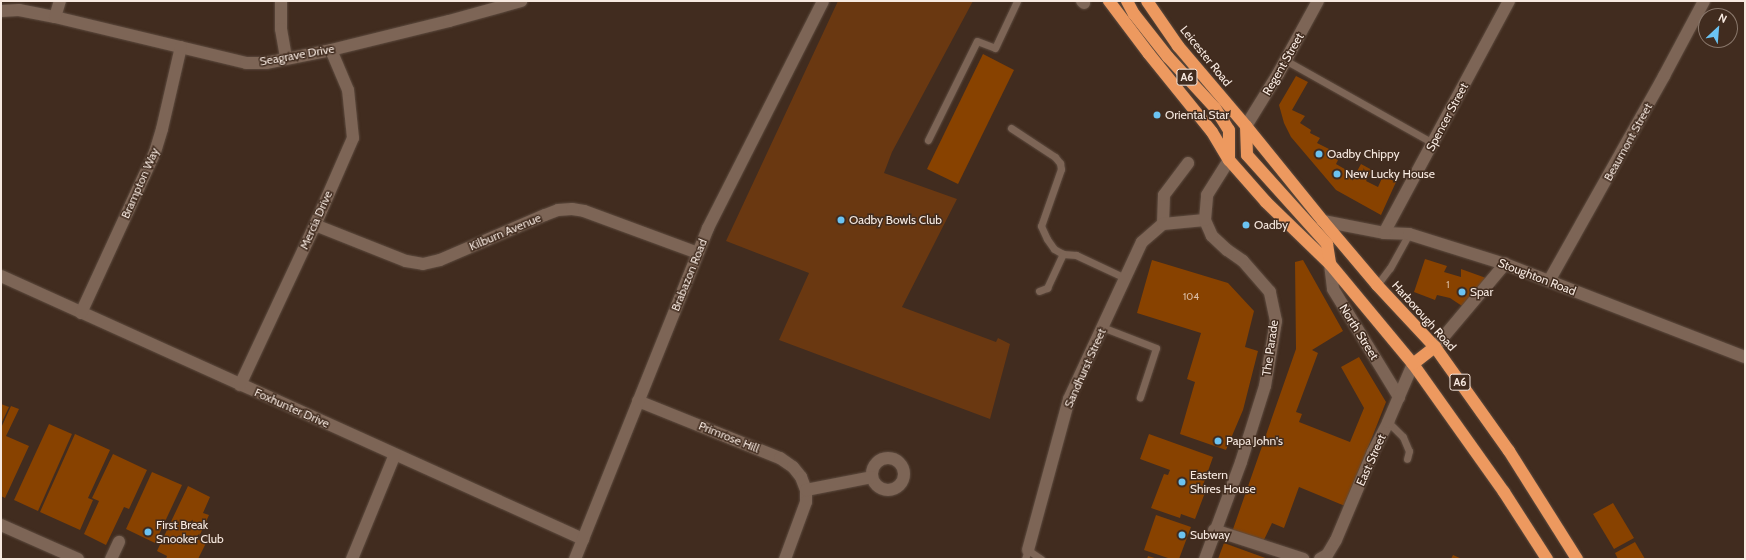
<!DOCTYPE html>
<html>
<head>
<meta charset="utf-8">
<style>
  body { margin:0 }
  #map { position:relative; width:1746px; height:560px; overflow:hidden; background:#412c1f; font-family:Cabin,sans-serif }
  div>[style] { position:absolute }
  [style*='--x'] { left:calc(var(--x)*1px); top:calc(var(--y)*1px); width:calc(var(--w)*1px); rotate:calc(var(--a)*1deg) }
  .green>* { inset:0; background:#6a3811 }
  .building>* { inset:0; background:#884200 }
  .roads { filter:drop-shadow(0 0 1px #5d4b3f) drop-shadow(0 0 1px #5d4b3f) }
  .lane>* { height:7px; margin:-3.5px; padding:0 3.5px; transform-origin:3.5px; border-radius:3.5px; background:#7d6556 }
  .street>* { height:12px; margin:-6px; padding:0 6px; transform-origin:6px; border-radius:6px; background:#7d6556 }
  .street>.ring { margin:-6px; padding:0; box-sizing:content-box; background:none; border:12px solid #7d6556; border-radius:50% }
  .highway>* { height:12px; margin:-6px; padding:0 6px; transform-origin:6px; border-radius:6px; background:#ed995f }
  .dots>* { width:11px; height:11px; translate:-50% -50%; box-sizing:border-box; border:2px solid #412c1f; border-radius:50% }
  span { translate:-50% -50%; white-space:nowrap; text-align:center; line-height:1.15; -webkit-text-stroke:3px #412c1f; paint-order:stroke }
  .number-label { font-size:10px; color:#dbbfa8 }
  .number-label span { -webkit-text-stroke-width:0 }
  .shield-label span { padding:1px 3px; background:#412c1f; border:1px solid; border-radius:3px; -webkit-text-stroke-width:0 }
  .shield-label { font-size:11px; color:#f7e9e0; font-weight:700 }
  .street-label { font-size:12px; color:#f7e9e0 }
  .poi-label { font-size:12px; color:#f7e9e0 }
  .left { translate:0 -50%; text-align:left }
  .frame { position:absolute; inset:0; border:2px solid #f7e9e0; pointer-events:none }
  .north { position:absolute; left:1698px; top:8px; width:40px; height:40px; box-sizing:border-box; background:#412c1f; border:1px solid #8a786c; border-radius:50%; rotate:26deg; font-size:11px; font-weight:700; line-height:16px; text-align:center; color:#f7e9e0 }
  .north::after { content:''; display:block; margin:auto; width:14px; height:18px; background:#6bc3f2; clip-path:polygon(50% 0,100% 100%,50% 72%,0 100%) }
</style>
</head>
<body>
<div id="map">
  <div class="green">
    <div style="clip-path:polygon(838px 1px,973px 1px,892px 152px,884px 173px,957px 199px,902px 307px,996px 342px,998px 338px,1010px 344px,990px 419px,779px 340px,809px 273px,726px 241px)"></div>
  </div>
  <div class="building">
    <div style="clip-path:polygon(983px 54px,1014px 70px,958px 184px,927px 169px)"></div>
    <div style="clip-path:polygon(1296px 76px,1308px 82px,1292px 110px,1305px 116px,1300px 123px,1311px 130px,1310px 133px,1320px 138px,1317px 143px,1329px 149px,1327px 154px,1338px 160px,1336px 164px,1355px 175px,1361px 164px,1372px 170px,1366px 181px,1378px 187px,1383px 176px,1396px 182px,1381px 215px,1336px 190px,1291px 137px,1284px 123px,1279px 105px)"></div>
    <div style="clip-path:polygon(1425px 259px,1447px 266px,1444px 272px,1461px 277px,1461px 269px,1486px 278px,1462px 306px,1450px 298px,1437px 295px,1435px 300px,1414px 292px)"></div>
    <div style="clip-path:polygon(1152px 260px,1228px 283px,1254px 311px,1245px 347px,1258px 351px,1243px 410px,1226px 450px,1180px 434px,1195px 382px,1187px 379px,1201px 333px,1137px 313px)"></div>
    <div style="clip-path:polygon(1303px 260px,1343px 331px,1312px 350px,1318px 353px,1296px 412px,1302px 414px,1299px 422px,1350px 442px,1364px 408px,1341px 367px,1359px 357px,1386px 402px,1345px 506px,1299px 487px,1284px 528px,1272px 523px,1262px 544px,1232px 532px,1296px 349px,1295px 262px)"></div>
    <div style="clip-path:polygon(1px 404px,9px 407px,1px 424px)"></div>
    <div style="clip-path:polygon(11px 406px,19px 409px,6px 436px,29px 446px,5px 498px,1px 496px,1px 428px)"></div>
    <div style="clip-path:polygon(49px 424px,72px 434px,38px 511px,14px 500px)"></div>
    <div style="clip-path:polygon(75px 434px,110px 450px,88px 498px,93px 500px,80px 530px,40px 512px)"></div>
    <div style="clip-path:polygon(1149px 434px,1213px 457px,1202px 488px,1206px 490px,1195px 519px,1181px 514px,1180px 518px,1151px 508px,1164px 474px,1168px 475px,1170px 470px,1140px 459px)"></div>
    <div style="clip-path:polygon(113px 454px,147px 470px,129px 509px,124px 507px,106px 545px,84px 534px,99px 501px,92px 498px)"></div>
    <div style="clip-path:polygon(152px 472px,182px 485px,155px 543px,126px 529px)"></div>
    <div style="clip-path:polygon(188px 486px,210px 497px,203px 513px,209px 515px,198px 539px,206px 543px,198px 559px,166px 559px,167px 556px,157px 551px)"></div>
    <div style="clip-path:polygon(1613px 503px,1634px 538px,1614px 549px,1593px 514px)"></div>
    <div style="clip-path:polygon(1156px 515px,1191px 527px,1179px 559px,1171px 559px,1144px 550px)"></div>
    <div style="clip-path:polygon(1635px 542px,1645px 559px,1618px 559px,1615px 553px)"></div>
    <div style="clip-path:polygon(1224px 543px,1268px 559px,1218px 559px)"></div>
    <div style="clip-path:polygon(1453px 555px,1462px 559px,1451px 559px)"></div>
    <div style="clip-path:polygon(1148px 556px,1158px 559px,1147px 559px)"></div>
  </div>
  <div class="roads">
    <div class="lane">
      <div style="--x:1285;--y:60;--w:170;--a:29.3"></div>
      <div style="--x:1011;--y:128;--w:53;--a:33.4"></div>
      <div style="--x:1055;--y:157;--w:8;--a:50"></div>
      <div style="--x:1060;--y:163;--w:6;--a:81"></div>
      <div style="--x:1061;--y:169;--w:60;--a:109.3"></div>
      <div style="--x:1041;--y:226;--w:14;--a:65"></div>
      <div style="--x:1047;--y:239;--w:12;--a:55"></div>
      <div style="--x:1054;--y:249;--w:10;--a:29"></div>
      <div style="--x:1063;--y:254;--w:13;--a:4"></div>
      <div style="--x:1076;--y:255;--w:54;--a:25.1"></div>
      <div style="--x:928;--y:140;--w:110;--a:-63.7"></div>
      <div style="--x:977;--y:41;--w:19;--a:21"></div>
      <div style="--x:995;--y:48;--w:52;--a:-64.9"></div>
      <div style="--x:1377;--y:285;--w:21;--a:-53"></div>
      <div style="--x:1390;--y:268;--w:39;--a:-61"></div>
      <div style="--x:1039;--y:291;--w:9;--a:-21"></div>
      <div style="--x:1047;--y:288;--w:38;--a:-65"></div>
      <div style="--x:1102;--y:327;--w:58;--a:21.3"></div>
      <div style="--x:1156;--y:348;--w:52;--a:108.1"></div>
      <div style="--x:1388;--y:422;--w:21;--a:45"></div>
      <div style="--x:1403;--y:437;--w:15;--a:67"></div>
      <div style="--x:1409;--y:451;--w:8;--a:104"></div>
      <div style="--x:1025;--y:559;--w:9;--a:-72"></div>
      <div style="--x:1028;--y:550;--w:16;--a:35"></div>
    </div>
    <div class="street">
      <div style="--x:281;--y:1;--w:28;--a:90"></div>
      <div style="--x:281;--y:29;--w:29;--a:80"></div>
      <div style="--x:1082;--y:1;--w:3;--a:45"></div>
      <div style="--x:1;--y:11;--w:18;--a:-3"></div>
      <div style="--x:19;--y:10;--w:37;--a:11"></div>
      <div style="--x:55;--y:17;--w:196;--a:13.5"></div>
      <div style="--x:246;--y:63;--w:20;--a:0"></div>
      <div style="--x:266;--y:63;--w:66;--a:-11.3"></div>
      <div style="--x:331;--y:50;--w:122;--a:-13.8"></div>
      <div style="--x:449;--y:21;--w:75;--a:-15.5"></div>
      <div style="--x:55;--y:17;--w:17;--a:-73"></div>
      <div style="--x:1246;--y:126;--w:61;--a:-58.4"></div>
      <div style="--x:1278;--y:74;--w:83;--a:-61.3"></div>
      <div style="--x:1323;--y:221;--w:62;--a:11.1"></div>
      <div style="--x:1384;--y:233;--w:25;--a:2"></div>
      <div style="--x:1409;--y:234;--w:101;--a:17.4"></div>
      <div style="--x:1505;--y:264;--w:257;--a:21.2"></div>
      <div style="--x:1163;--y:224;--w:29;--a:-88"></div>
      <div style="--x:1164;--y:195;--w:40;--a:-53"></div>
      <div style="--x:315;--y:225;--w:98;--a:21.6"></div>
      <div style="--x:406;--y:261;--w:17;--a:10"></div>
      <div style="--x:423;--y:264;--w:17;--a:-13"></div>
      <div style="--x:440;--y:260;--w:114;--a:-23.2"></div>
      <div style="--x:545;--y:215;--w:14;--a:-21"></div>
      <div style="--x:558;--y:210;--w:14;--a:-4"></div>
      <div style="--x:572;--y:209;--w:12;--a:9"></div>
      <div style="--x:584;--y:211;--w:121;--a:20.2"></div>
      <div style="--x:1384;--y:233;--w:264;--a:-61.7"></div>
      <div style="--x:1330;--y:264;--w:25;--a:83"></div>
      <div style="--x:1333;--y:289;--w:127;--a:58.6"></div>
      <div style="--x:1;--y:276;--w:639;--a:24.32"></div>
      <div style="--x:1549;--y:281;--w:235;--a:-60.7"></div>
      <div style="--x:1664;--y:76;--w:85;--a:-61.9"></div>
      <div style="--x:81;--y:313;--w:177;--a:-65.3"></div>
      <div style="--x:155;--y:152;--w:24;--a:-73"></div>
      <div style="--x:162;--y:129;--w:84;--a:-77"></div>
      <div style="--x:1435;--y:347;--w:109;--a:-49.9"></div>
      <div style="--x:240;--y:385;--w:177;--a:-64.9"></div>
      <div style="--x:315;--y:225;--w:95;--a:-66.4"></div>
      <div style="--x:353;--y:138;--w:48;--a:-95.9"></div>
      <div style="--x:348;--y:90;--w:43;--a:-113"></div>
      <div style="--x:638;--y:401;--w:153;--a:21.9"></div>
      <div style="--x:780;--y:458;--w:16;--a:35"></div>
      <div style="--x:793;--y:467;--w:13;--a:51"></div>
      <div style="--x:801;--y:477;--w:14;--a:69"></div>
      <div style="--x:806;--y:490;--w:12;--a:90"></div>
      <div style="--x:806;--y:502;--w:61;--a:110.2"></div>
      <div class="ring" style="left:872px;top:458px;width:20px;height:20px"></div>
      <div style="--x:806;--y:490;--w:67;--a:-11.1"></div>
      <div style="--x:1;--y:525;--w:84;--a:23.8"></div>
      <div style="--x:1214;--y:530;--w:94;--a:18"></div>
      <div style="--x:1028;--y:550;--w:156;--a:-74.8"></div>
      <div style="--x:1069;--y:399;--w:173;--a:-65.1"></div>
      <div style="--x:1142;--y:242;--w:28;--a:-41"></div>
      <div style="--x:1163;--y:224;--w:42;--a:-5.4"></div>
      <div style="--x:111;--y:559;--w:19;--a:-65"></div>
      <div style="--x:352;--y:559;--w:113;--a:-67.7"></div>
      <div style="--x:575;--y:559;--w:357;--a:-68.1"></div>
      <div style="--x:708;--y:228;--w:254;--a:-63.1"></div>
      <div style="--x:1205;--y:559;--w:103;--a:-69.6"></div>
      <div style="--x:1241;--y:462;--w:80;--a:-72.5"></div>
      <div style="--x:1265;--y:386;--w:66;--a:-80.4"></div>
      <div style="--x:1276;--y:321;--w:30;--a:-102"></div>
      <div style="--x:1270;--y:292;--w:41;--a:-131.1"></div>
      <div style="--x:1243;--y:261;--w:19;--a:-145"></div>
      <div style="--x:1227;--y:250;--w:21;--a:-137"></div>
      <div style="--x:1212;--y:236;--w:17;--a:-114"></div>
      <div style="--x:1205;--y:220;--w:25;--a:-85"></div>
      <div style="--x:1207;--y:195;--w:41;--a:-57.8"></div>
      <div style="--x:1320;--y:559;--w:8;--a:-30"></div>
      <div style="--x:1327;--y:555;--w:17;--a:-59"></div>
      <div style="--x:1336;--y:540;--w:95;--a:-67.2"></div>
      <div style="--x:1373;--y:452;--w:34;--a:-63"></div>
      <div style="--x:1388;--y:422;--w:63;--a:-66.7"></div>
    </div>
    <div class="highway">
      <div style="--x:1109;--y:1;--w:66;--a:53"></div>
      <div style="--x:1149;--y:54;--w:100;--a:51.1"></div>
      <div style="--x:1212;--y:132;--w:33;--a:59"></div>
      <div style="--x:1229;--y:160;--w:56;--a:48.6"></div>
      <div style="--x:1266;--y:202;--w:89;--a:44.1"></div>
      <div style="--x:1330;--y:264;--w:130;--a:50.3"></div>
      <div style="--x:1413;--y:364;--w:157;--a:54.6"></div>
      <div style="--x:1504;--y:492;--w:80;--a:57.3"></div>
      <div style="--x:1127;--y:1;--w:15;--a:62"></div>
      <div style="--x:1134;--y:14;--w:55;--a:51.7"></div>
      <div style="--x:1168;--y:57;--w:69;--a:47.3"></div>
      <div style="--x:1215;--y:108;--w:26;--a:58"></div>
      <div style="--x:1229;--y:130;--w:28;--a:90"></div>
      <div style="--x:1147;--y:1;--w:55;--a:55.4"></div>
      <div style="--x:1178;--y:46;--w:105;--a:49.6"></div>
      <div style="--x:1246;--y:126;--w:122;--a:51"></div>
      <div style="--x:1323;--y:221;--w:84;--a:49.8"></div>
      <div style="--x:1377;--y:285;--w:85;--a:46.9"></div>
      <div style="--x:1435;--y:347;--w:128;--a:54.6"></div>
      <div style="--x:1509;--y:451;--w:128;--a:57.8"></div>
      <div style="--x:1246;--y:126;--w:29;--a:88"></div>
      <div style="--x:1247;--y:155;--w:120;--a:48"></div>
      <div style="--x:1327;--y:244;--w:20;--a:81"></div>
      <div style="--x:1413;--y:364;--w:28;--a:-38"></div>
    </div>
  </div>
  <div class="dots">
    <div style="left:1157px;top:115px;background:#6bc3f2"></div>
    <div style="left:1319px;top:154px;background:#6bc3f2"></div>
    <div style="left:1337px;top:174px;background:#6bc3f2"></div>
    <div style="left:841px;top:220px;background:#6bc3f2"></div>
    <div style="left:1246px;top:225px;background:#6bc3f2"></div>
    <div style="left:1462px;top:292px;background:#6bc3f2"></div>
    <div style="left:1218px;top:441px;background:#6bc3f2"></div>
    <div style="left:1182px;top:482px;background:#6bc3f2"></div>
    <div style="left:148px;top:532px;background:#6bc3f2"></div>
    <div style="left:1182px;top:535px;background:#6bc3f2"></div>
  </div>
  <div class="number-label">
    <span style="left:1448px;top:285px">1</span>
    <span style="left:1191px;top:297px">104</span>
  </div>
  <div class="shield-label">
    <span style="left:1187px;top:77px">A6</span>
    <span style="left:1460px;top:382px">A6</span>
  </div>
  <div class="street-label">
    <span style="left:297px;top:55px;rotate:-10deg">Seagrave Drive</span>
    <span style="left:1206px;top:56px;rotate:51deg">Leicester Road</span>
    <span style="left:1283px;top:64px;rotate:-60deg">Regent Street</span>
    <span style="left:1447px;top:117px;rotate:-62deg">Spencer Street</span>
    <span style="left:1628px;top:142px;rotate:-61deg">Beaumont Street</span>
    <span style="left:140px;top:183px;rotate:-66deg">Brampton Way</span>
    <span style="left:316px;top:220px;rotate:-66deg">Mercia Drive</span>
    <span style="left:505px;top:232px;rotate:-23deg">Kilburn Avenue</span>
    <span style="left:689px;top:275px;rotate:-68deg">Brabazon Road</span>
    <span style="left:1537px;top:277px;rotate:21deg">Stoughton Road</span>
    <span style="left:1424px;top:316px;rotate:48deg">Harborough Road</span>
    <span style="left:1359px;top:332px;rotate:58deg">North Street</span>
    <span style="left:1270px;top:348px;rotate:-82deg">The Parade</span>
    <span style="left:1085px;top:368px;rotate:-66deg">Sandhurst Street</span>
    <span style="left:292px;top:408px;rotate:24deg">Foxhunter Drive</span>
    <span style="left:729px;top:437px;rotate:22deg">Primrose Hill</span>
    <span style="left:1371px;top:460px;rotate:-66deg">East Street</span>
  </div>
  <div class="poi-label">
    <span class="left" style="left:1165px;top:115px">Oriental Star</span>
    <span class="left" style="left:1327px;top:154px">Oadby Chippy</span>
    <span class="left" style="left:1345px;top:174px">New Lucky House</span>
    <span class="left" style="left:849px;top:220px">Oadby Bowls Club</span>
    <span class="left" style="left:1254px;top:225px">Oadby</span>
    <span class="left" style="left:1470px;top:292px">Spar</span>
    <span class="left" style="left:1226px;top:441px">Papa John's</span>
    <span class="left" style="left:1190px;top:482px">Eastern<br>Shires House</span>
    <span class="left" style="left:156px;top:532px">First Break<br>Snooker Club</span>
    <span class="left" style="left:1190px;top:535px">Subway</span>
  </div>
  <div class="frame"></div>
  <div class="north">N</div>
</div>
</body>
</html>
